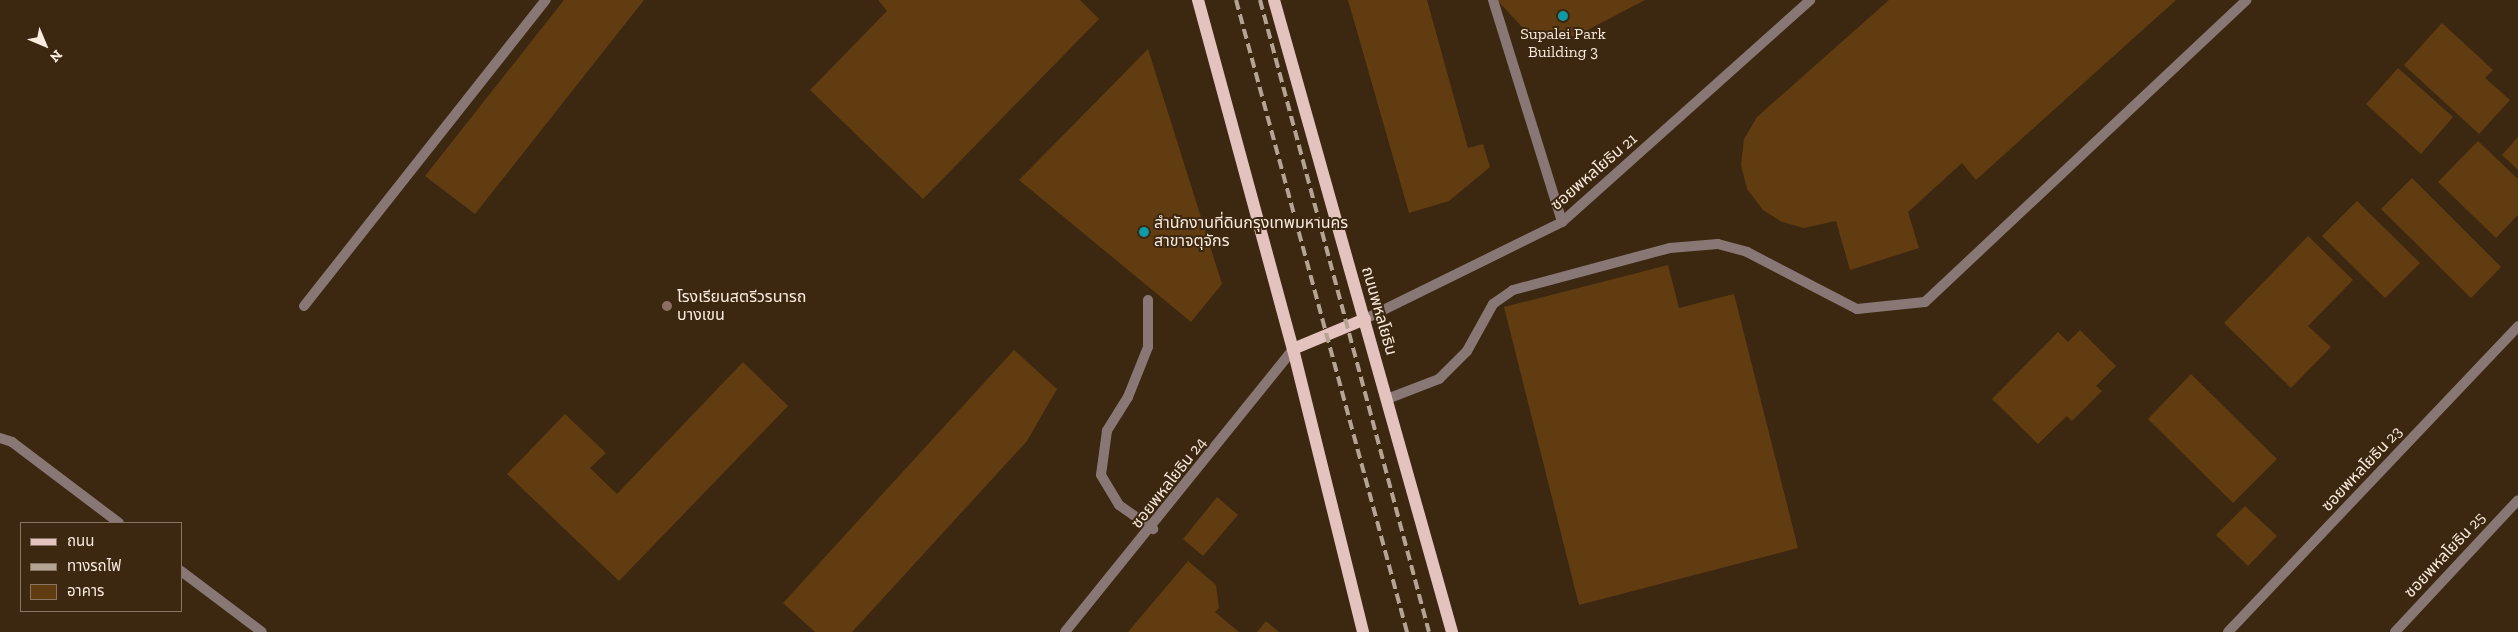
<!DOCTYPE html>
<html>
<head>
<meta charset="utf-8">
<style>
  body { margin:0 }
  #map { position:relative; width:2518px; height:632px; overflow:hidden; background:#3c2711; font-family:"Zilla Slab","Noto Sans Thai",serif }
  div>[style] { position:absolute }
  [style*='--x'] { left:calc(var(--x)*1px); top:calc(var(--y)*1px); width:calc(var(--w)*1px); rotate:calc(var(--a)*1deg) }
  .building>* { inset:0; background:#613c11 }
  .service>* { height:10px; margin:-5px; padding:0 5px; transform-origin:5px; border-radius:5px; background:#887775 }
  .minor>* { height:10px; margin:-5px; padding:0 5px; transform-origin:5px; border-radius:5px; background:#887775 }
  .primary>* { height:12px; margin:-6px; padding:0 6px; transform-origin:6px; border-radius:6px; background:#e4c2bd }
  .rail>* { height:4px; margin-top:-2px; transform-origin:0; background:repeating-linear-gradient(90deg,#b5a493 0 10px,transparent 0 15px) }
  .dots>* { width:14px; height:14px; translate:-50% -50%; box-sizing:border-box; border:2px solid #3c2711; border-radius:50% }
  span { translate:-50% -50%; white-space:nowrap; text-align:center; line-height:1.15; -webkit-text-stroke:4px #3c2711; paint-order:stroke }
  .poi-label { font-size:16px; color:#faebde }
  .left { translate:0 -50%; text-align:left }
  .street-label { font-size:16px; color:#faebde }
  .legend { position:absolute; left:20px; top:522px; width:162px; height:90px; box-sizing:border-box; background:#3c2711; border:1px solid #887563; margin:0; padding:6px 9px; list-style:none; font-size:15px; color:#faebde }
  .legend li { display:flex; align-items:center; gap:10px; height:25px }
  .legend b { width:25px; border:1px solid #887563 }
  .north { position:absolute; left:20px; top:20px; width:50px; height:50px; -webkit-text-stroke:4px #3c2711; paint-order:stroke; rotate:135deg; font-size:14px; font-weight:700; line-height:20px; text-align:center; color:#faebde }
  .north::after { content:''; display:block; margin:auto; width:18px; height:22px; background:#faebde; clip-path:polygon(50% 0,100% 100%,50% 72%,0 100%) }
</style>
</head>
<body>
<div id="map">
  <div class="building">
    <div style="clip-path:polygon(564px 0,644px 0,475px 214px,425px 176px)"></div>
    <div style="clip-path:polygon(878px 0,1080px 0,1099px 19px,923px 199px,810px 90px,887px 11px)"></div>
    <div style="clip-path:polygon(1348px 0,1427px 0,1468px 148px,1483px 144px,1490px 167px,1449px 201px,1409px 213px)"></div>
    <div style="clip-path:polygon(1497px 0,1645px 0,1576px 36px,1548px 37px,1522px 27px)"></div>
    <div style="clip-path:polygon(1889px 0,2176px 0,1976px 180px,1962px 163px,1908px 212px,1919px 248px,1850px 270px,1836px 221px,1804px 228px,1782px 222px,1763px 210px,1747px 189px,1741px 165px,1744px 139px,1757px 117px)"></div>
    <div style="clip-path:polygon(2442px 23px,2493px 70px,2485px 78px,2510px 100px,2479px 134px,2404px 65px)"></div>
    <div style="clip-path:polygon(1148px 49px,1222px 284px,1191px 322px,1019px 180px)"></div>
    <div style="clip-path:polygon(2398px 68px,2453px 117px,2421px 154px,2366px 104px)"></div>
    <div style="clip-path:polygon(2518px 137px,2518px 170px,2502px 155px)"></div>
    <div style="clip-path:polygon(2478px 141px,2518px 179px,2518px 215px,2496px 238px,2438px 182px)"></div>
    <div style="clip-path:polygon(2412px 178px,2501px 267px,2471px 298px,2381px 209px)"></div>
    <div style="clip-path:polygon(2357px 201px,2420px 263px,2385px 298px,2322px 236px)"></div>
    <div style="clip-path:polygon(2308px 236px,2353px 280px,2308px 326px,2331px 347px,2291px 388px,2224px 323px)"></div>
    <div style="clip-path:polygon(1668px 265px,1679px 308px,1734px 294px,1798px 548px,1579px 605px,1504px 307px)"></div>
    <div style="clip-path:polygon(2080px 330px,2116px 366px,2096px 386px,2102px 391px,2072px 421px,2067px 416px,2038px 444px,1992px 399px,2058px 332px,2068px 342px)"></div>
    <div style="clip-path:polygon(1014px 350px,1057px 389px,1027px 441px,852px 632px,815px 632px,783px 603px)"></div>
    <div style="clip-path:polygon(743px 362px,788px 406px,619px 581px,507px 474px,565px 414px,606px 453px,590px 468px,617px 494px)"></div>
    <div style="clip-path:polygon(2191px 374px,2277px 459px,2233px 503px,2148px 419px)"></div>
    <div style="clip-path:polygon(1217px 497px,1238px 515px,1203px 556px,1183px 539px)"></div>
    <div style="clip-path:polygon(2245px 506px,2277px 536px,2248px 566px,2216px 535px)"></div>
    <div style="clip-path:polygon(1188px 561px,1216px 585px,1219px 608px,1215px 612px,1239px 632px,1128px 632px)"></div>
    <div style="clip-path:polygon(1266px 621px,1279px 632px,1257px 632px)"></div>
  </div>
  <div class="service">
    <div style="--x:1493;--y:0;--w:232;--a:72.7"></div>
    <div style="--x:1148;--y:300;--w:47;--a:90"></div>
    <div style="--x:1148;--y:347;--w:54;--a:111.8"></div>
    <div style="--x:1128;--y:397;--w:40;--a:122"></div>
    <div style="--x:1107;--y:431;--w:44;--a:97.8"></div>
    <div style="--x:1101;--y:475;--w:35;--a:59"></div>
    <div style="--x:1119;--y:505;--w:42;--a:35.2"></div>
    <div style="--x:1365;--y:319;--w:220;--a:-26.2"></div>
    <div style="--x:1562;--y:222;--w:333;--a:-41.8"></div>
    <div style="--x:1387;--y:399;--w:56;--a:-21"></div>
    <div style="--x:1439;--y:379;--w:40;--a:-45"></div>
    <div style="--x:1467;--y:351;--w:54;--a:-61"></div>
    <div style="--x:1493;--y:304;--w:24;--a:-35"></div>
    <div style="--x:1513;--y:290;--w:163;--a:-15"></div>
    <div style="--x:1670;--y:248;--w:48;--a:-4.8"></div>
    <div style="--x:1718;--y:244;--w:30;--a:15"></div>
    <div style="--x:1747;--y:252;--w:124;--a:27.4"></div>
    <div style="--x:1857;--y:309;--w:68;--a:-5.9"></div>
    <div style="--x:1925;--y:302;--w:441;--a:-43.2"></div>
  </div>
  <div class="minor">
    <div style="--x:304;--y:306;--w:390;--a:-51.7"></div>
    <div style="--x:0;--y:438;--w:13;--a:18"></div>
    <div style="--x:12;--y:442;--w:134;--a:37.1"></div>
    <div style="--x:181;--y:571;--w:101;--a:37"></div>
    <div style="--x:1065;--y:632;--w:363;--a:-51.1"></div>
    <div style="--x:2228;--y:632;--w:422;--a:-46.5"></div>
    <div style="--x:2395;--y:632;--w:180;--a:-47"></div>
  </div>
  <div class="primary">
    <div style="--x:1198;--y:0;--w:362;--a:74.8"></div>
    <div style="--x:1293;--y:349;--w:292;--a:76.1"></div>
    <div style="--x:1274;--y:0;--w:657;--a:74.27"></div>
    <div style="--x:1293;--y:349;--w:78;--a:-22.6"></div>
  </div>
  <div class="rail">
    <div style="--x:1236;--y:0;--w:655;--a:74.86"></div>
    <div style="--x:1260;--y:0;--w:654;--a:75.03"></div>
  </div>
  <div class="dots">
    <div style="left:1563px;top:16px;background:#0f9aa8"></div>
    <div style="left:1144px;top:232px;background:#0f9aa8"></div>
    <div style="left:667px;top:306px;background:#8d6e63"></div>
  </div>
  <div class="poi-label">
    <span style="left:1563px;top:43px">Supalei Park<br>Building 3</span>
    <span class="left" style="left:1154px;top:232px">สำนักงานที่ดินกรุงเทพมหานคร<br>สาขาจตุจักร</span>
    <span class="left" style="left:677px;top:306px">โรงเรียนสตรีวรนารถ<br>บางเขน</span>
  </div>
  <div class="street-label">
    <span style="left:1594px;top:172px;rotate:-41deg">ซอยพหลโยธิน 21</span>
    <span style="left:1379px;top:311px;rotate:74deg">ถนนพหลโยธิน</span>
    <span style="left:2362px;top:469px;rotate:-47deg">ซอยพหลโยธิน 23</span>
    <span style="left:1169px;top:483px;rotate:-52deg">ซอยพหลโยธิน 24</span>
    <span style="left:2445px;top:555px;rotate:-47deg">ซอยพหลโยธิน 25</span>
  </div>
  <ul class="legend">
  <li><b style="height:6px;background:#e4c2bd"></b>ถนน</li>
  <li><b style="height:6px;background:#b5a493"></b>ทางรถไฟ</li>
  <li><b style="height:14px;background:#613c11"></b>อาคาร</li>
  </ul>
  <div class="north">N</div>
</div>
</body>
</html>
